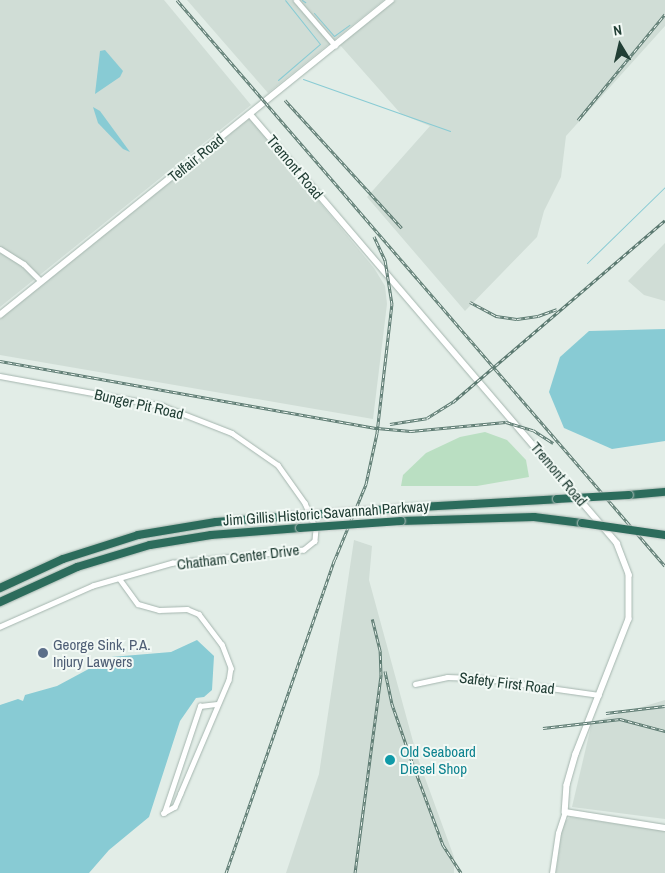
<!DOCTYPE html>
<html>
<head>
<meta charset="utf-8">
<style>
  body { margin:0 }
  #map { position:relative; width:665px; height:873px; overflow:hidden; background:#e2ede7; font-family:"Archivo Narrow",sans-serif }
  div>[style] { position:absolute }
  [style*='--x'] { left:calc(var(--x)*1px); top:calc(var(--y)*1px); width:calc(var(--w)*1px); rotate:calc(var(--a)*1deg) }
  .built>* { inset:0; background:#d0ddd6 }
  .green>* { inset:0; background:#badfc2 }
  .water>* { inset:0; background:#88cbd4 }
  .stream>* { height:1px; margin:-0.5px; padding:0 0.5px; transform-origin:0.5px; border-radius:0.5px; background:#88cbd4 }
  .roads { filter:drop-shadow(0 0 1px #a4b5ae) drop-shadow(0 0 1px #a4b5ae) }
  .minor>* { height:4.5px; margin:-2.25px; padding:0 2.25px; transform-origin:2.25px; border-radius:2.25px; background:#fff }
  .tertiary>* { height:5.5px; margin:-2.75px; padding:0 2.75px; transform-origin:2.75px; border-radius:2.75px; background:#fff }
  .motorway>* { height:8px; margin:-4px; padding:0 4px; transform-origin:4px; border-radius:4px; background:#2c6c5c }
  .rail>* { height:3px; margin-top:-1.5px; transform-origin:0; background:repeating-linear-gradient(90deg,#f2f9f5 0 4px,#5c7a71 0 8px); box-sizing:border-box; border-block:1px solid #5c7a71 }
  .bridges { filter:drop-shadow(0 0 1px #c1c9c6) drop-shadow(0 0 1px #c1c9c6) }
  .motorway-bridge>* { height:8px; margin:-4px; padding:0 4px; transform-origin:4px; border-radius:4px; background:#2c6c5c }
  .dots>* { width:14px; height:14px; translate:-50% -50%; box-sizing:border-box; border:2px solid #f2f9f5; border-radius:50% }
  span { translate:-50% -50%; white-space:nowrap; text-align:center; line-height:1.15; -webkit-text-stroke:4px #f2f9f5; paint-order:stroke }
  .street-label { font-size:15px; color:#213e35 }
  .service-label { font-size:15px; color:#4e5e75 }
  .left { translate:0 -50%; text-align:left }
  .culture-label { font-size:15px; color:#0d838f }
  .north { position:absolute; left:595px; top:20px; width:50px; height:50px; -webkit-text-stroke:4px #f2f9f5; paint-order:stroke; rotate:351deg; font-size:14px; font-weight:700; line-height:20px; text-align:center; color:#213e35 }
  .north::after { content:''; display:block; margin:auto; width:18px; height:22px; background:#213e35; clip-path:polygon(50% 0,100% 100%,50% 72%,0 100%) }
</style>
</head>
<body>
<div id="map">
  <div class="built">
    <div style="clip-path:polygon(0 0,164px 0,251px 105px,0 307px)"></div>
    <div style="clip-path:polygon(187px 0,384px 0,268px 93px)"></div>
    <div style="clip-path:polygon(396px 0,665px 0,665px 26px,566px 136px,561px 177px,544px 211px,537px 237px,465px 311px,367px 197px,430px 126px,401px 114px,340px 45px)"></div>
    <div style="clip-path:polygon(250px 118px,374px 268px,385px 286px,387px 304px,373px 419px,0 355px,0 319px)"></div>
    <div style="clip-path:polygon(665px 243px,665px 301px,644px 295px,628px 281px)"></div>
    <div style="clip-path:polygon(354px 540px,372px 546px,369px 580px,417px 756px,454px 857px,454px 873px,286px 873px,319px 774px)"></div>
    <div style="clip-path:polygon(665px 700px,665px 819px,572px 807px,592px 722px)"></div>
    <div style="clip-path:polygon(570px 817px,665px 831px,665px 873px,556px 873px,563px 823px)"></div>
  </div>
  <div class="green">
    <div style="clip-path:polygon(485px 432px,507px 440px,526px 460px,529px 477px,477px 486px,401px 486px,403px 475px,426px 453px,460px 437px)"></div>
  </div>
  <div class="water">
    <div style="clip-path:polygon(105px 50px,123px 71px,120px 77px,95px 94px,100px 51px)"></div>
    <div style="clip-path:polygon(93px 107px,100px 111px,130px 152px,123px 149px,98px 123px)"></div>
    <div style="clip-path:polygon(665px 329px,665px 441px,612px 449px,564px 428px,549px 392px,560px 357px,589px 331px)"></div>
    <div style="clip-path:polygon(197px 640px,214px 656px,212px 690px,204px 697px,196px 698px,180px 721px,149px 817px,109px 850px,89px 873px,0 873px,0 705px,18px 699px,23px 701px,25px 695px,57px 686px,111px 657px,171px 652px)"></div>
  </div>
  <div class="stream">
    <div style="--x:302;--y:0;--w:4;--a:34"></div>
    <div style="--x:314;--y:13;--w:30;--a:49"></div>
    <div style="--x:334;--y:36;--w:19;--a:-36"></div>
    <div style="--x:303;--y:79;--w:156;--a:19.5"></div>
    <div style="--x:278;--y:80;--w:55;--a:-40.6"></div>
    <div style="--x:320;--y:44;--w:56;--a:-128.5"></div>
    <div style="--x:587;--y:263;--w:109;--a:-44.3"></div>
  </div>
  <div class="roads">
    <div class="minor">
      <div style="--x:296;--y:0;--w:60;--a:49.1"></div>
      <div style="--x:0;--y:249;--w:28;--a:32"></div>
      <div style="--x:24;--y:264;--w:24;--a:45"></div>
      <div style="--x:0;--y:376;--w:166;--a:10.4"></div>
      <div style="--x:163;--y:406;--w:74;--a:21.4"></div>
      <div style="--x:232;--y:433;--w:56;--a:34.8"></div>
      <div style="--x:278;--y:465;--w:47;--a:54.6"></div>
      <div style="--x:305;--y:503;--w:28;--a:67"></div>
      <div style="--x:316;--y:529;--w:12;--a:95"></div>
      <div style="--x:315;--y:541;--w:14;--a:141"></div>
      <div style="--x:304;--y:550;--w:132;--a:174.3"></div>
      <div style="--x:173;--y:563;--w:83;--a:164"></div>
      <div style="--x:93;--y:586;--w:102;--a:156.2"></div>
      <div style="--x:119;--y:578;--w:32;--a:54"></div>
      <div style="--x:138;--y:604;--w:22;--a:16"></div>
      <div style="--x:159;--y:610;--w:28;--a:-2"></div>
      <div style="--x:187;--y:609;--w:13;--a:23"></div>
      <div style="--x:199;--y:614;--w:38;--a:53"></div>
      <div style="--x:222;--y:644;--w:26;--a:69"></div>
      <div style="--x:231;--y:668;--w:12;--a:99"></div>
      <div style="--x:229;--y:680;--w:123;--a:113"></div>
      <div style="--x:181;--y:793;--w:15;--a:113"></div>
      <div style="--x:175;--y:807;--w:13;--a:151"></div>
      <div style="--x:164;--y:813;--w:113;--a:-71.4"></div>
      <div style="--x:200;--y:706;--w:17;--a:-7"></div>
      <div style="--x:415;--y:684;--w:33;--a:-12"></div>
      <div style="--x:447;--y:677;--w:33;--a:2"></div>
      <div style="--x:480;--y:678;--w:120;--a:8.1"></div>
      <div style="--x:552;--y:873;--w:40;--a:-81.5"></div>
      <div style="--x:558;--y:833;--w:22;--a:-72"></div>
    </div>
    <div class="tertiary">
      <div style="--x:250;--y:114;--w:565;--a:49.45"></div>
      <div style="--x:617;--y:543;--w:34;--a:69"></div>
      <div style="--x:629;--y:575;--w:44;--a:90"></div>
      <div style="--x:629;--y:619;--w:145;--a:111.4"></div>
      <div style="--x:576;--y:754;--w:32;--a:106"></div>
      <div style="--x:567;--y:785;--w:27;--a:94"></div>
      <div style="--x:565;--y:812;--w:101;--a:9.1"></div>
      <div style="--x:0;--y:315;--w:502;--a:-38.86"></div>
    </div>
    <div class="motorway">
      <div style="--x:629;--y:495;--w:36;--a:-5"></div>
      <div style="--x:403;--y:508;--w:154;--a:-3.3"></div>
      <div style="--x:401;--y:521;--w:133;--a:-1.7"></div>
      <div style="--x:534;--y:517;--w:48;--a:7.1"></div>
      <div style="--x:0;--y:588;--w:69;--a:-24.7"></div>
      <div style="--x:63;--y:559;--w:79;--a:-17.7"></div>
      <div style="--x:138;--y:535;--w:79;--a:-9.5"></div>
      <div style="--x:216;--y:522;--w:77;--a:-4.5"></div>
      <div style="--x:0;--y:602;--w:85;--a:-24.4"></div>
      <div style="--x:77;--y:567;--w:76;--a:-16.8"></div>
      <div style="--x:150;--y:545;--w:62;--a:-9.3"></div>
      <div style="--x:211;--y:535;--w:89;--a:-4.5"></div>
    </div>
  </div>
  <div class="rail">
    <div style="--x:177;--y:0;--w:747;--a:49.23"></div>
    <div style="--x:285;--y:100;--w:173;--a:47.6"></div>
    <div style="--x:578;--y:120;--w:137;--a:-50.6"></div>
    <div style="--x:470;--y:302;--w:30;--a:28"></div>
    <div style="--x:496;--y:316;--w:21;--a:8"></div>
    <div style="--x:517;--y:319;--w:21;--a:-8"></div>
    <div style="--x:538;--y:316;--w:20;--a:-20"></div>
    <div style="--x:0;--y:361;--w:383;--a:10.1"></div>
    <div style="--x:377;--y:428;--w:34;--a:5"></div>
    <div style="--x:411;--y:431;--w:95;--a:-5.4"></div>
    <div style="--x:506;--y:422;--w:28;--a:17"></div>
    <div style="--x:533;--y:430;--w:24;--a:33"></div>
    <div style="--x:390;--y:424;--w:37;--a:-9"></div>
    <div style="--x:427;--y:418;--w:31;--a:-32"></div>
    <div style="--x:453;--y:402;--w:279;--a:-40.6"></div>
    <div style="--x:385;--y:671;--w:34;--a:78"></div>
    <div style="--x:392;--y:704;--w:58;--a:70.9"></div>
    <div style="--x:411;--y:759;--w:92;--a:69.6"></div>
    <div style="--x:443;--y:845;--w:33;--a:57"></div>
    <div style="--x:606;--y:713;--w:59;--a:-6.8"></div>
    <div style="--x:543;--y:728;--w:78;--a:-6.7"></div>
    <div style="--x:620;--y:719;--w:47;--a:14.9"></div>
    <div style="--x:226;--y:873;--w:332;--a:-70.9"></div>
    <div style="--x:335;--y:559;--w:81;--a:-67.5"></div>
    <div style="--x:366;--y:484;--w:52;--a:-77.8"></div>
    <div style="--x:377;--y:433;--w:130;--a:-83.4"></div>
    <div style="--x:392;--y:304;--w:45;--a:-99"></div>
    <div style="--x:385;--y:260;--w:26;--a:-115"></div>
    <div style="--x:355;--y:873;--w:200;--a:-82.5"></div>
    <div style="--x:381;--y:675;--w:25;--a:-92"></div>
    <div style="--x:380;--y:650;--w:32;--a:-104"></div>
  </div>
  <div class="bridges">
    <div class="motorway-bridge">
      <div style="--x:557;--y:499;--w:72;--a:-3.2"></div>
      <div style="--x:293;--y:516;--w:110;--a:-4.2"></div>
      <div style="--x:582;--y:523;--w:84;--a:8.2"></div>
      <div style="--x:300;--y:528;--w:101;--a:-4"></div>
    </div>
  </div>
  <div class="dots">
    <div style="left:43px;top:653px;background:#5c6f8a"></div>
    <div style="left:390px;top:760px;background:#0f9aa8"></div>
  </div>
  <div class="street-label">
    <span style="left:196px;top:158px;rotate:-39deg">Telfair Road</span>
    <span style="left:295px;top:167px;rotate:50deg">Tremont Road</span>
    <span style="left:139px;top:404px;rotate:13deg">Bunger Pit Road</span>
    <span style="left:559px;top:474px;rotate:50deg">Tremont Road</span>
    <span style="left:326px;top:513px;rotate:-4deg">Jim Gillis Historic Savannah Parkway</span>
    <span style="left:238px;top:557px;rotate:-7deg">Chatham Center Drive</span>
    <span style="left:507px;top:683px;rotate:7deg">Safety First Road</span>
  </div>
  <div class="service-label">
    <span class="left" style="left:53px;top:653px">George Sink, P.A.<br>Injury Lawyers</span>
  </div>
  <div class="culture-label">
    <span class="left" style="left:400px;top:760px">Old Seaboard<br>Diesel Shop</span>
  </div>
  <div class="north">N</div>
</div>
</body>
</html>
